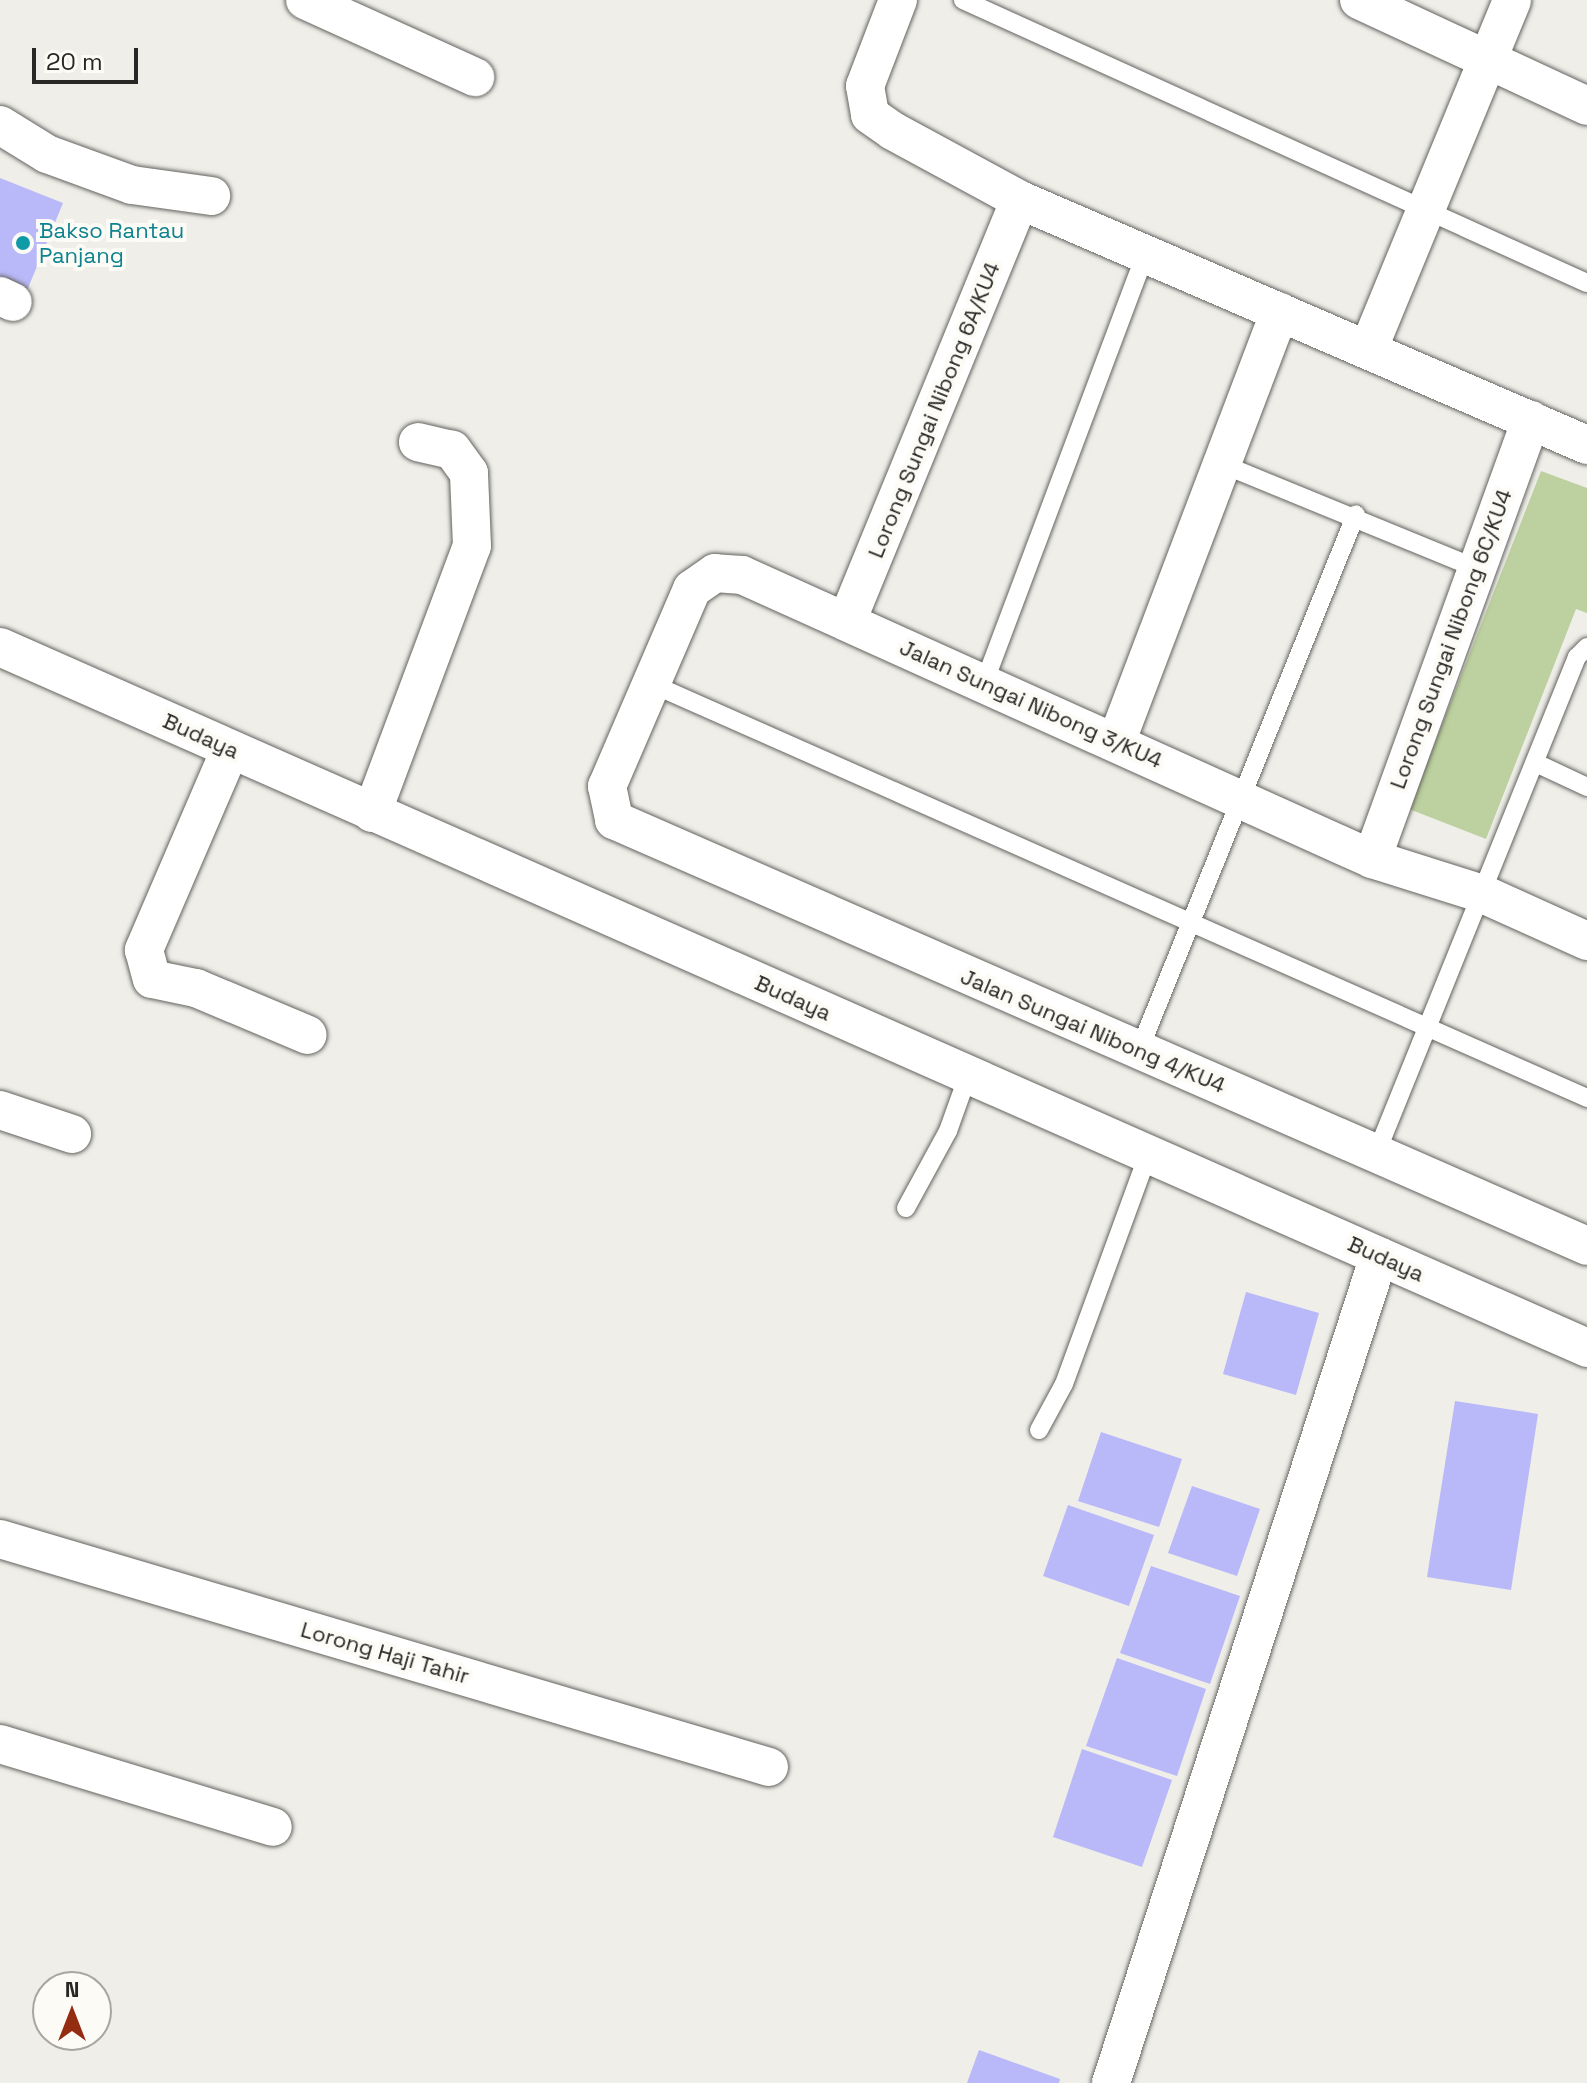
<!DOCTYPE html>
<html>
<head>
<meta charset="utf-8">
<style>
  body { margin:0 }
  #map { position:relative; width:1587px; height:2083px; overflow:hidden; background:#efeee9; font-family:"Space Grotesk",sans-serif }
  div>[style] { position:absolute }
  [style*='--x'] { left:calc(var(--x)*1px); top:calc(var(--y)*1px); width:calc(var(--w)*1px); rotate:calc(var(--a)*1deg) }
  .green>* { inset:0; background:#bcd19f }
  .building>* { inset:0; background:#b9b8f8 }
  .roads { filter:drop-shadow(0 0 2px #64635f) drop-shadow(0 0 2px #64635f) }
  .lane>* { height:18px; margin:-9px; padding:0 9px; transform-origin:9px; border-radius:9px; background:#fff }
  .street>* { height:38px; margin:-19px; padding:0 19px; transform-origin:19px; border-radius:19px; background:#fff }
  .dots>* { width:22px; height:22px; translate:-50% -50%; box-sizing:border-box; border:4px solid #fcfbf6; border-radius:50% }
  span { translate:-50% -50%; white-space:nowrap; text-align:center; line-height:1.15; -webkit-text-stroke:8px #fcfbf6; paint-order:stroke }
  .culture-label { font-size:22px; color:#0d838f }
  .left { translate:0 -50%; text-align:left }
  .street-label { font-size:22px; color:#282725 }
  .north { position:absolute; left:32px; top:1971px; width:80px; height:80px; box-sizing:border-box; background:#fcfbf6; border:2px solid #a7a6a2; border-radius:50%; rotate:0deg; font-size:22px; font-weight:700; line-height:32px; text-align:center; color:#282725 }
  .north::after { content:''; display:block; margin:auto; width:28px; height:36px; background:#942c11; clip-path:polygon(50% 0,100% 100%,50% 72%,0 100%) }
  .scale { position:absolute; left:32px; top:48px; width:106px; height:36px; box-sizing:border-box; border:4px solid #282725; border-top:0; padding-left:10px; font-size:24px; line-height:28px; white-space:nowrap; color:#282725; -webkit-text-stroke:6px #fcfbf6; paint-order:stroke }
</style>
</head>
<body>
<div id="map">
  <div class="green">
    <div style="clip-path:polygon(1541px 471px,1587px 488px,1587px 613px,1576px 609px,1486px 839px,1409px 809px)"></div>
  </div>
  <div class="building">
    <div style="clip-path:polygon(0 178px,63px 203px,26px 293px,0 282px)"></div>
    <div style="clip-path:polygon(1246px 1292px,1319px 1313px,1296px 1395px,1223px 1374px)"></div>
    <div style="clip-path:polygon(1455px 1401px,1538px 1414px,1511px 1590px,1427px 1577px)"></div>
    <div style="clip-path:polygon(1101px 1432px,1182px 1459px,1159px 1527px,1078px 1501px)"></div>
    <div style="clip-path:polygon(1192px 1486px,1260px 1509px,1237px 1576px,1168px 1553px)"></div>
    <div style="clip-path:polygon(1068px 1505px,1154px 1535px,1129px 1606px,1043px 1576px)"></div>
    <div style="clip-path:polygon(1151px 1566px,1240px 1596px,1210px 1684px,1120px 1653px)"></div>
    <div style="clip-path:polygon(1117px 1658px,1206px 1689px,1177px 1776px,1086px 1746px)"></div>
    <div style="clip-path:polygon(1082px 1749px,1172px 1780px,1142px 1867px,1053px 1837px)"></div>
    <div style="clip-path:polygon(979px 2050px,1060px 2079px,1059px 2083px,967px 2083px)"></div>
  </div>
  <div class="roads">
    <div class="lane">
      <div style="--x:963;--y:0;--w:685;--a:24.4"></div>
      <div style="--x:1222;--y:464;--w:274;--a:22.3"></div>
      <div style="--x:652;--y:684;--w:1023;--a:23.88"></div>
      <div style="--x:983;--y:686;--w:461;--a:-69.4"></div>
      <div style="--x:1538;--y:764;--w:54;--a:25.1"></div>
      <div style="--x:1138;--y:1053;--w:581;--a:-67.98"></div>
      <div style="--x:1378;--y:1149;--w:531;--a:-67.98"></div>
      <div style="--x:1577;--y:657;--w:14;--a:-45"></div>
      <div style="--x:906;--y:1208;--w:88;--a:-61.4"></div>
      <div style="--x:948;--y:1131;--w:59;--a:-70.3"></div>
      <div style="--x:1039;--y:1430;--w:52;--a:-61.5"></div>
      <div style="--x:1064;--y:1384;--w:245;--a:-69.9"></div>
    </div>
    <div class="street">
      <div style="--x:305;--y:0;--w:187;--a:24.4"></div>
      <div style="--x:898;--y:0;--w:92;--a:111"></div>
      <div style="--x:865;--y:86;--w:29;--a:80"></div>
      <div style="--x:870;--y:115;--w:28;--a:35"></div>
      <div style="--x:893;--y:131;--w:145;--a:28.5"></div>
      <div style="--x:1020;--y:200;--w:618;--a:23.37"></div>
      <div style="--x:1359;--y:0;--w:251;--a:24.9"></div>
      <div style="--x:0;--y:125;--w:55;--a:31.7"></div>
      <div style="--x:47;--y:154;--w:90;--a:20"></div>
      <div style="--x:132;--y:185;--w:80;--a:7.9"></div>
      <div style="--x:0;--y:296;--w:14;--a:25"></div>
      <div style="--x:1368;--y:350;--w:378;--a:-67.6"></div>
      <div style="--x:847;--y:621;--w:455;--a:-67.7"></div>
      <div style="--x:0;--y:647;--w:1735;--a:23.83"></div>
      <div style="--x:1117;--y:740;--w:458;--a:-69.2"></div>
      <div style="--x:230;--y:750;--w:218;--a:113.3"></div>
      <div style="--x:144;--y:950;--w:30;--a:75"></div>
      <div style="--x:152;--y:979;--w:45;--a:11.6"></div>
      <div style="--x:196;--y:988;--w:121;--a:22.8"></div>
      <div style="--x:372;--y:813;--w:285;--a:-69.5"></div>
      <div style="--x:472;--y:546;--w:73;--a:-92.4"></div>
      <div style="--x:469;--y:473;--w:29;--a:-126"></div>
      <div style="--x:452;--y:450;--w:35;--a:-167"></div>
      <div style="--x:1372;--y:859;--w:467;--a:-70.1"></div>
      <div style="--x:1587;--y:941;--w:114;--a:-155.7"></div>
      <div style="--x:1483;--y:894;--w:116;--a:-162.5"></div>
      <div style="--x:1372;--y:859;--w:691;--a:-155.73"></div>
      <div style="--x:742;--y:575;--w:27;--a:-176"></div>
      <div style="--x:715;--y:573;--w:28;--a:145"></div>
      <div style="--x:692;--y:589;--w:215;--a:113.3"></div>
      <div style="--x:607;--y:786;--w:35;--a:78"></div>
      <div style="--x:614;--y:820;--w:1062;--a:23.64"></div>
      <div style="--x:0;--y:1110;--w:76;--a:18.4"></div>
      <div style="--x:0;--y:1539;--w:802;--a:16.51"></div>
      <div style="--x:0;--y:1744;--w:285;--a:16.9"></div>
      <div style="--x:1111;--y:2083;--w:869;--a:-72.04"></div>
    </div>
  </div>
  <div class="dots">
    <div style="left:23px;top:243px;background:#0f9aa8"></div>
  </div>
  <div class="culture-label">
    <span class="left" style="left:39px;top:243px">Bakso Rantau<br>Panjang</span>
  </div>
  <div class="street-label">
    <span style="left:934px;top:410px;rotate:-68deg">Lorong Sungai Nibong 6A/KU4</span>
    <span style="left:1451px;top:639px;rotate:-70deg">Lorong Sungai Nibong 6C/KU4</span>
    <span style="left:1031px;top:704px;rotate:24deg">Jalan Sungai Nibong 3/KU4</span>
    <span style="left:201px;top:736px;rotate:24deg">Budaya</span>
    <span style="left:793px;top:998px;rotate:24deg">Budaya</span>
    <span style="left:1093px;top:1031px;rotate:23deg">Jalan Sungai Nibong 4/KU4</span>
    <span style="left:1386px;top:1259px;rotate:24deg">Budaya</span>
    <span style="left:385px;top:1653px;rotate:16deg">Lorong Haji Tahir</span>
  </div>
  <div class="north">N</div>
  <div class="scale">20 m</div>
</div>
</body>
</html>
